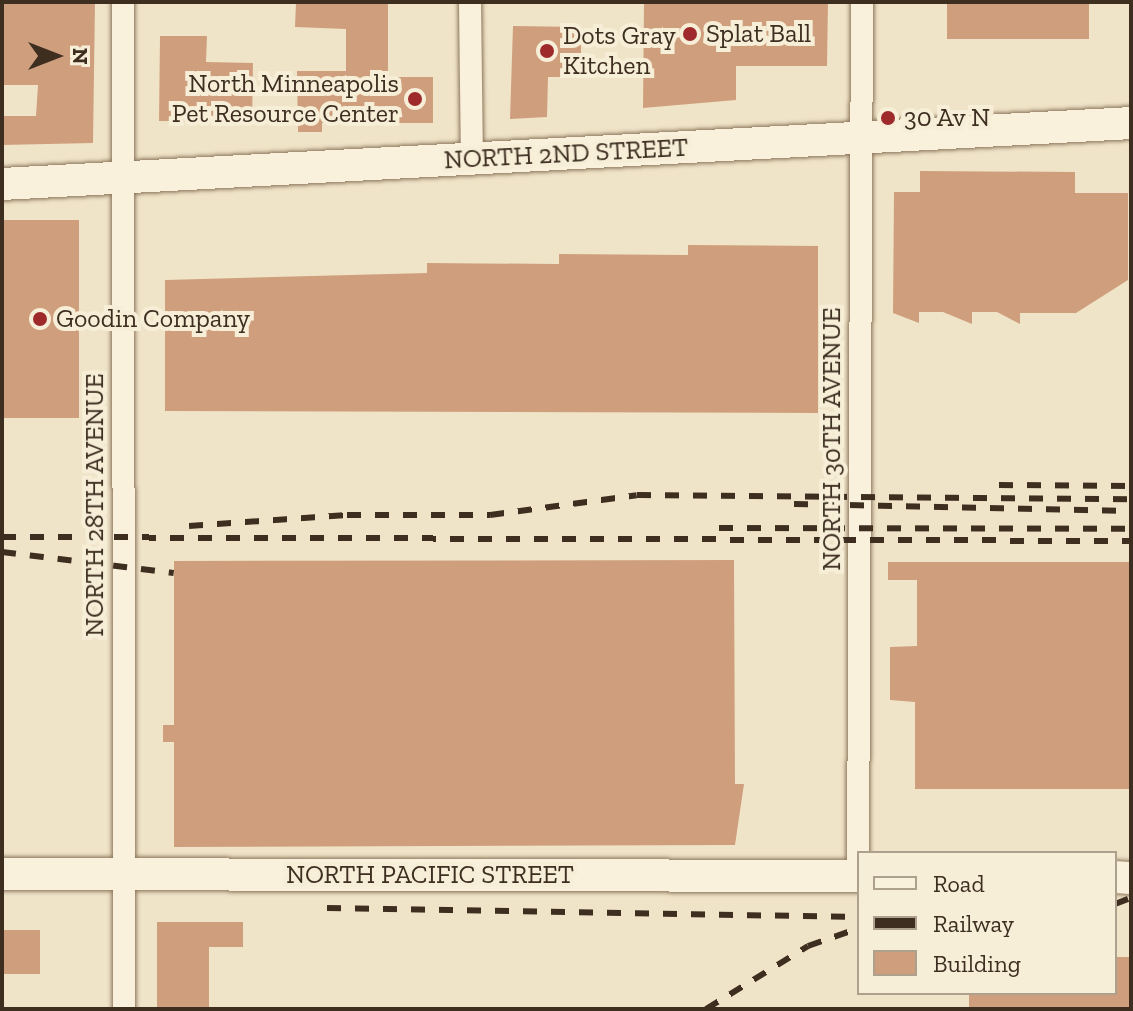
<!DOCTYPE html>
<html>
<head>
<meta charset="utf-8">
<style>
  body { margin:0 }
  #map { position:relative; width:1133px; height:1011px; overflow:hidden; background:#f0e4c8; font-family:"Zilla Slab",serif }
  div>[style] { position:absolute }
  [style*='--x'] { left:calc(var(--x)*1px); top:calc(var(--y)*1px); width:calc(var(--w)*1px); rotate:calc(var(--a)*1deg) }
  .building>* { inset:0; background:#cf9f7d }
  .roads { filter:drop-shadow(0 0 2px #8d765c) drop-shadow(0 0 2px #8d765c) }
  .street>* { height:22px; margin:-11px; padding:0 11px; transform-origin:11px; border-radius:11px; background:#faf1dc }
  .secondary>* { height:32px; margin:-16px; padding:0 16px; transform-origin:16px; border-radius:16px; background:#faf1dc }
  .rail>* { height:6px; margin-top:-3px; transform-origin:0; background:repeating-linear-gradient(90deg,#3d2e20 0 14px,transparent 0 28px) }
  .dots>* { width:22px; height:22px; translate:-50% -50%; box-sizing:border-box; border:4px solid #f7eed8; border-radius:50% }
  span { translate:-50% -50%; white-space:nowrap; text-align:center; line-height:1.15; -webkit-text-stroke:8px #f7eed8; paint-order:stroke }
  .poi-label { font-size:26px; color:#3d2e20 }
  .left { translate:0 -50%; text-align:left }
  .right { translate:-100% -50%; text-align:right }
  .street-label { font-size:26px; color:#3d2e20 }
  .frame { position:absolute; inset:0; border:4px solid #3d2e20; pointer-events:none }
  .legend { position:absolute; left:857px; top:851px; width:260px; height:144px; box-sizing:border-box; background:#f7eed8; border:2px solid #ada18e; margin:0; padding:10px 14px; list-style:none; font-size:24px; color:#3d2e20 }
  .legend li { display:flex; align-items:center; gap:16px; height:40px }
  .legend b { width:40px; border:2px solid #ada18e }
  .north { position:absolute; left:16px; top:16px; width:80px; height:80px; -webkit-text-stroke:6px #f7eed8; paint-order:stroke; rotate:90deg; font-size:22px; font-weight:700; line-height:32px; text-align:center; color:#3d2e20 }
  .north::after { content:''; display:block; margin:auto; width:28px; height:36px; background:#3d2e20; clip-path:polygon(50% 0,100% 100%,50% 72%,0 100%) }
</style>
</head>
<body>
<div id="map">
  <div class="building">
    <div style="clip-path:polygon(95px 2px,93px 143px,2px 145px,2px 116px,36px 116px,38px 85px,2px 85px,2px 3px)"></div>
    <div style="clip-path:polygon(296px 2px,388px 2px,388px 77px,433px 77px,433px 123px,322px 123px,322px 132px,298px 132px,297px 71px,346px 71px,346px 29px,295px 27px)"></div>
    <div style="clip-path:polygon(644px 2px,828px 2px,827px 66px,736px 66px,736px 100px,643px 108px)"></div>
    <div style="clip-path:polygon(947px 2px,1089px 2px,1089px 39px,947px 39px)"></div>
    <div style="clip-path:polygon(513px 26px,581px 27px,581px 77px,548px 77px,547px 117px,510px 119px)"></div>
    <div style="clip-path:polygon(160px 36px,207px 36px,206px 62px,253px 63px,252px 122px,159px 121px)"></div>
    <div style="clip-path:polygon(920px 171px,1075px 172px,1075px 193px,1128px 193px,1128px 280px,1076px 313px,1020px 313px,1020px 324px,997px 312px,972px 312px,972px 324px,943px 312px,919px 312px,919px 323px,893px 313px,894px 192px,920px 192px)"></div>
    <div style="clip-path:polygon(2px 220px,79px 220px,79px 418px,2px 418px)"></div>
    <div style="clip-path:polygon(688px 245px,818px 246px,818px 413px,165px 411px,165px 280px,427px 273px,427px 263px,559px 264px,559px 254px,688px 255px)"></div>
    <div style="clip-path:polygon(734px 560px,735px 784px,744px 784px,735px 845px,174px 847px,174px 742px,163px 742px,163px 725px,174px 725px,174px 561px)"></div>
    <div style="clip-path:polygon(888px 562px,1131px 562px,1131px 789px,915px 789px,915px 702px,890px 700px,890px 647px,917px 646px,917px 580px,888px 580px)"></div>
    <div style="clip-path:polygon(157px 922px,243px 922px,243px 947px,209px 947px,209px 1009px,157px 1009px)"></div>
    <div style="clip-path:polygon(2px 930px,40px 930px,40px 974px,2px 974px)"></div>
    <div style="clip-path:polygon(1115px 957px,1131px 957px,1131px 1009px,969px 1009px,969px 993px,1115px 993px)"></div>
  </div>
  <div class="roads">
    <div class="street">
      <div style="--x:123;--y:2;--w:1007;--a:89.94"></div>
      <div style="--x:470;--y:2;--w:157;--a:89.3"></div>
      <div style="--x:858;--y:876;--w:874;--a:-89.74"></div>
    </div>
    <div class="secondary">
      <div style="--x:2;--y:184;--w:1131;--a:-3.09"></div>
      <div style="--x:2;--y:874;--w:857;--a:0.13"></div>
      <div style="--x:1115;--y:877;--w:16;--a:4"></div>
    </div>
  </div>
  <div class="rail">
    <div style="--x:999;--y:485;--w:132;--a:0.4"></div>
    <div style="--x:794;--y:504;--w:337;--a:1.2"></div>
    <div style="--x:189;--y:526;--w:158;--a:-4"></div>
    <div style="--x:347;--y:515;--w:143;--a:0"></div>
    <div style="--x:490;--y:515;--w:148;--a:-7.7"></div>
    <div style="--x:637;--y:495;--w:494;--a:0.5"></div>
    <div style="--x:719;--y:528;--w:412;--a:0.1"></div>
    <div style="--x:2;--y:537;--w:1129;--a:0.2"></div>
    <div style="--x:2;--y:552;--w:173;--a:7"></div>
    <div style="--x:1115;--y:904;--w:17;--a:-21"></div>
    <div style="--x:327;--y:908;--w:532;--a:0.97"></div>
    <div style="--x:706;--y:1009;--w:120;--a:-31.7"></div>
    <div style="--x:808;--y:946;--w:54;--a:-19.4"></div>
  </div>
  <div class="dots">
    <div style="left:690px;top:34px;background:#9e2a2b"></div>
    <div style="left:547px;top:51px;background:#9e2a2b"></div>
    <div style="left:415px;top:99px;background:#9e2a2b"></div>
    <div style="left:888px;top:118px;background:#9e2a2b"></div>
    <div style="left:40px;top:319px;background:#9e2a2b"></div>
  </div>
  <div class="poi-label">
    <span class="left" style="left:706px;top:34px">Splat Ball</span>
    <span class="left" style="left:563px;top:51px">Dots Gray<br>Kitchen</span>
    <span class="right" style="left:399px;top:99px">North Minneapolis<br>Pet Resource Center</span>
    <span class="left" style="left:904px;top:118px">30 Av N</span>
    <span class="left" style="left:56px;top:319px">Goodin Company</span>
  </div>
  <div class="street-label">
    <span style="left:566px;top:154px;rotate:-3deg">NORTH 2ND STREET</span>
    <span style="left:832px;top:439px;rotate:-90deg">NORTH 30TH AVENUE</span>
    <span style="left:95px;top:505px;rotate:-90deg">NORTH 28TH AVENUE</span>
    <span style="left:430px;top:875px">NORTH PACIFIC STREET</span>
  </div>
  <div class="frame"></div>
  <ul class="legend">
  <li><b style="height:10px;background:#faf1dc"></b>Road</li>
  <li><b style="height:10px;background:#3d2e20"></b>Railway</li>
  <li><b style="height:22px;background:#cf9f7d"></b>Building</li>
  </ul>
  <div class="north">N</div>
</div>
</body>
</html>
